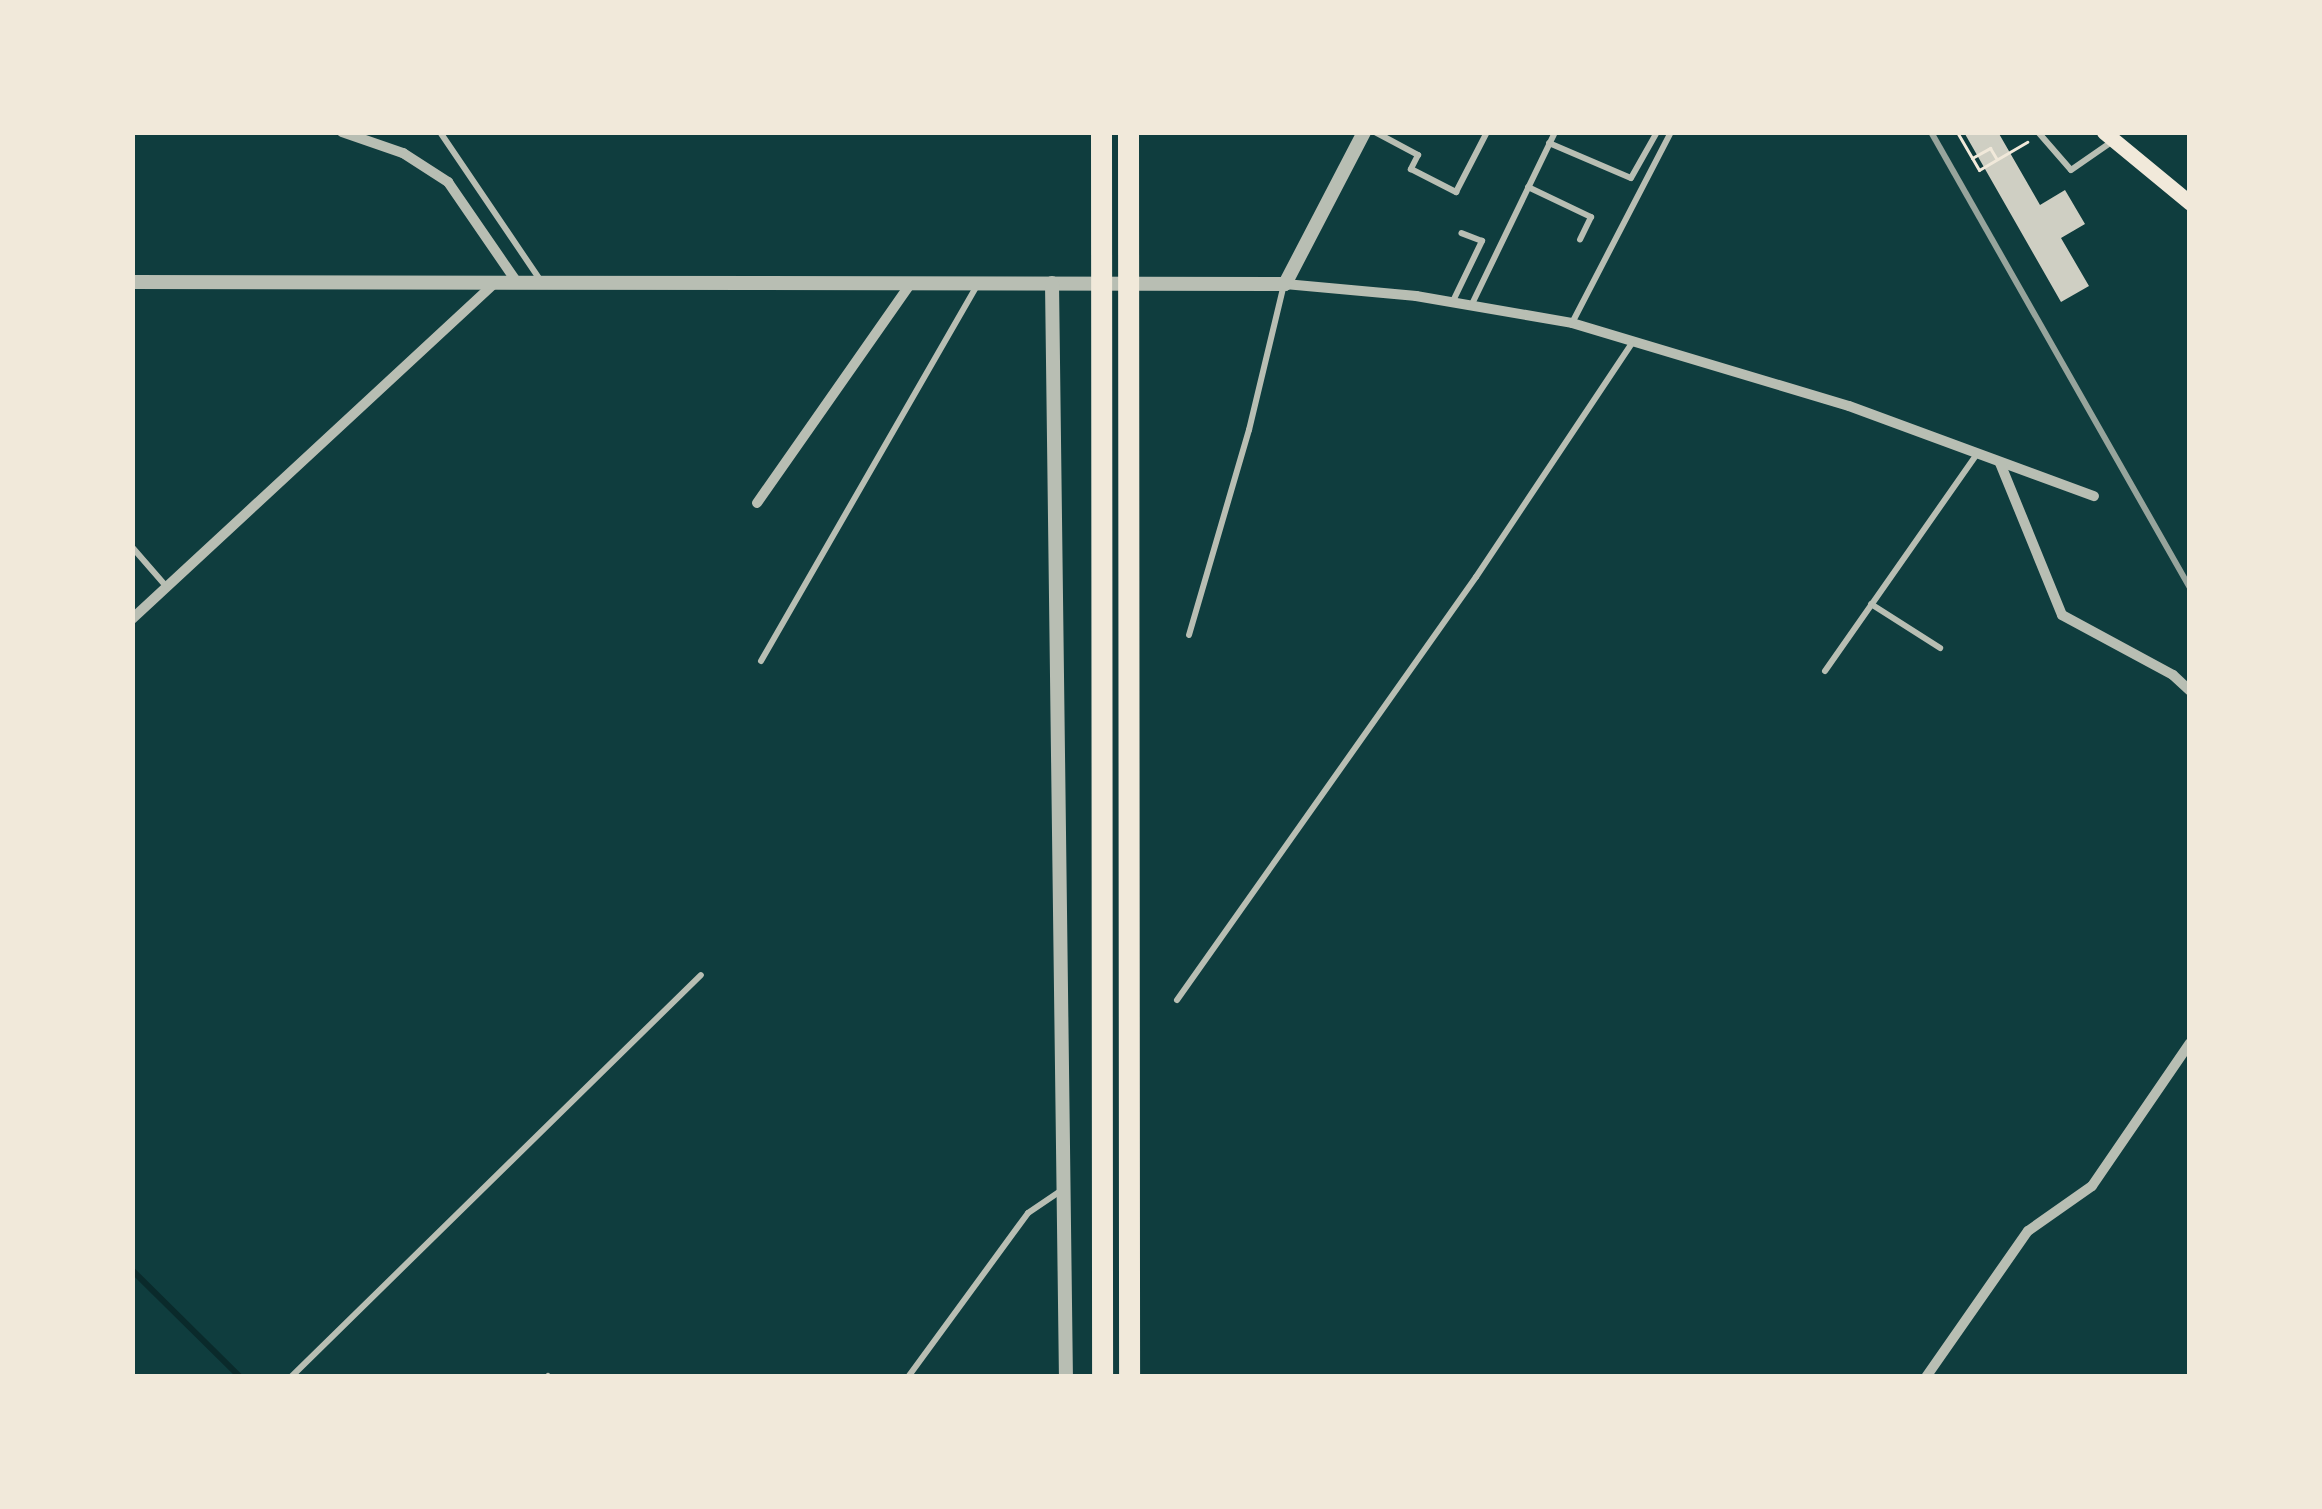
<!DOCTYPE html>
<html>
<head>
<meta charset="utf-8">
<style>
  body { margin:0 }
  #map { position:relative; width:2322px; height:1509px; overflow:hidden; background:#0f3d3e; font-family:"Nunito Sans",sans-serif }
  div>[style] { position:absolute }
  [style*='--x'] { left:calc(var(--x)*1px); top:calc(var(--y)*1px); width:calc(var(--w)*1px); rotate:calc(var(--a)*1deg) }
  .stream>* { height:6px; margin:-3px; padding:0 3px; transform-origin:3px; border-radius:3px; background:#0a2a2b }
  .building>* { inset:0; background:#cfcfc3 }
  .path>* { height:3px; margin:-1.5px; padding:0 1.5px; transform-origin:1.5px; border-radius:1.5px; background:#f1e9da }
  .service>* { height:6px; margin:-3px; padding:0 3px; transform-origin:3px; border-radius:3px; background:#b8beb3 }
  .minor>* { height:10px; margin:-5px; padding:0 5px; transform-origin:5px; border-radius:5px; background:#b8beb3 }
  .tertiary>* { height:14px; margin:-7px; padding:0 7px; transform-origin:7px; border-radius:7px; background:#b8beb3 }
  .secondary>* { height:15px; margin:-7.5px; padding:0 7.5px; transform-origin:7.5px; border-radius:7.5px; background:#f1e9da }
  .motorway>* { height:21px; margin:-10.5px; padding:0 10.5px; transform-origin:10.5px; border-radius:10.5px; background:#f1e9da }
  .rail>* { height:6px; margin:-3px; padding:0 3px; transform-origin:3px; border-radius:3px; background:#97a49c }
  span { translate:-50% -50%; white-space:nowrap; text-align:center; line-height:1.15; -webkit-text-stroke:9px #f1e9da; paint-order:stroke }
  .frame { position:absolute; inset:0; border:135px solid #f1e9da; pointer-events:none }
</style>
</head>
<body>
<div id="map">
  <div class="stream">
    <div style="--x:132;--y:1270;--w:152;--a:44.7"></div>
  </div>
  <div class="building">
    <div style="clip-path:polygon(1998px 132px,2040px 205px,2065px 190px,2085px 224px,2061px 238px,2089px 286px,2061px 302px,1965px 134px)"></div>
  </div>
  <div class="path">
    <div style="--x:1957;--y:132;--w:44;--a:59.9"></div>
    <div style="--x:1979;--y:170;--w:56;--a:-30.3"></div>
    <div style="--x:1972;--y:158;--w:21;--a:-29"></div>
    <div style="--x:1990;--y:148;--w:12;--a:59"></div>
  </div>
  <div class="service">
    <div style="--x:440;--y:132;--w:176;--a:55.9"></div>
    <div style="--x:1375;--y:132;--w:49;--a:28.1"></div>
    <div style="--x:1418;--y:155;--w:16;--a:117"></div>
    <div style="--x:1411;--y:169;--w:51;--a:27.1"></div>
    <div style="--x:1456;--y:192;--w:68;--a:-62.7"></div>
    <div style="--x:2038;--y:132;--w:50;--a:49"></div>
    <div style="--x:2071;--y:170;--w:47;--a:-34.7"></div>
    <div style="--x:1549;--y:143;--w:89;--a:23.1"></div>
    <div style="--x:1631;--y:178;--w:53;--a:-60.5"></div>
    <div style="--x:1528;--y:187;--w:70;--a:25.5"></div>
    <div style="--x:1591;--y:217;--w:25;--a:116"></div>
    <div style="--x:1453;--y:301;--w:67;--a:-64.2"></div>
    <div style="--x:1482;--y:241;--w:22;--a:-159"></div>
    <div style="--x:1472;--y:304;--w:191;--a:-64.2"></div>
    <div style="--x:1572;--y:323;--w:215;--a:-62.6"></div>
    <div style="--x:132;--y:547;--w:50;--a:49"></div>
    <div style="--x:1871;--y:604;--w:82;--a:32.5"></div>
    <div style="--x:1189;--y:635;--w:214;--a:-73.7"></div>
    <div style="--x:1249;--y:430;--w:146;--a:-76.5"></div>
    <div style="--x:761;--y:661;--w:433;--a:-60.1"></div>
    <div style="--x:1825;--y:671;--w:264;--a:-55"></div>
    <div style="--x:1177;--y:1000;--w:518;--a:-54.75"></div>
    <div style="--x:1476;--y:577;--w:281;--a:-56.3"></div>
    <div style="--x:548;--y:1376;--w:1;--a:45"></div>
    <div style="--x:291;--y:1377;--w:574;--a:-44.44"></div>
    <div style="--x:908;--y:1377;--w:203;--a:-53.8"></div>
    <div style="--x:1028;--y:1213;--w:41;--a:-34.1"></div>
  </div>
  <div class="minor">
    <div style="--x:342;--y:132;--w:65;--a:19"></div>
    <div style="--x:403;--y:153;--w:54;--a:32.8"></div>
    <div style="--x:448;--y:182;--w:120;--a:55.5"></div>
    <div style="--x:1285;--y:284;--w:132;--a:5.2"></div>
    <div style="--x:1416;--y:296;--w:158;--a:9.8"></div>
    <div style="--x:1572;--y:323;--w:289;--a:16.7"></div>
    <div style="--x:1849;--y:406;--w:261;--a:20.2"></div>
    <div style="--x:2000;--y:463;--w:164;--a:67.8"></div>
    <div style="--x:2062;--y:615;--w:126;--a:28.4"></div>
    <div style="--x:2173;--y:675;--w:23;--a:43"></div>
    <div style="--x:757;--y:503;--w:269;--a:-55"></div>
    <div style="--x:132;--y:619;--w:495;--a:-42.8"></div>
    <div style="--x:1926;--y:1377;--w:178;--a:-55.1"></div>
    <div style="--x:2028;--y:1231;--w:78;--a:-35.1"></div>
    <div style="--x:2092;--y:1186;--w:173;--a:-55.6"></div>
  </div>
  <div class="tertiary">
    <div style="--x:132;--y:282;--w:1153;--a:0.1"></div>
    <div style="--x:1285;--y:284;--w:171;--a:-62.5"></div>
    <div style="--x:1052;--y:283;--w:1094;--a:89.27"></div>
  </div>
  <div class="secondary">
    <div style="--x:2104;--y:132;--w:112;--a:39.5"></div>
  </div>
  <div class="motorway">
    <div style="--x:1101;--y:132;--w:1245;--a:89.95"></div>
    <div style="--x:1128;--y:132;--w:1245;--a:89.95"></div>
  </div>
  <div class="rail">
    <div style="--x:1931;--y:132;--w:524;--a:60.4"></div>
  </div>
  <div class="frame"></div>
</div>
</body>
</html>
